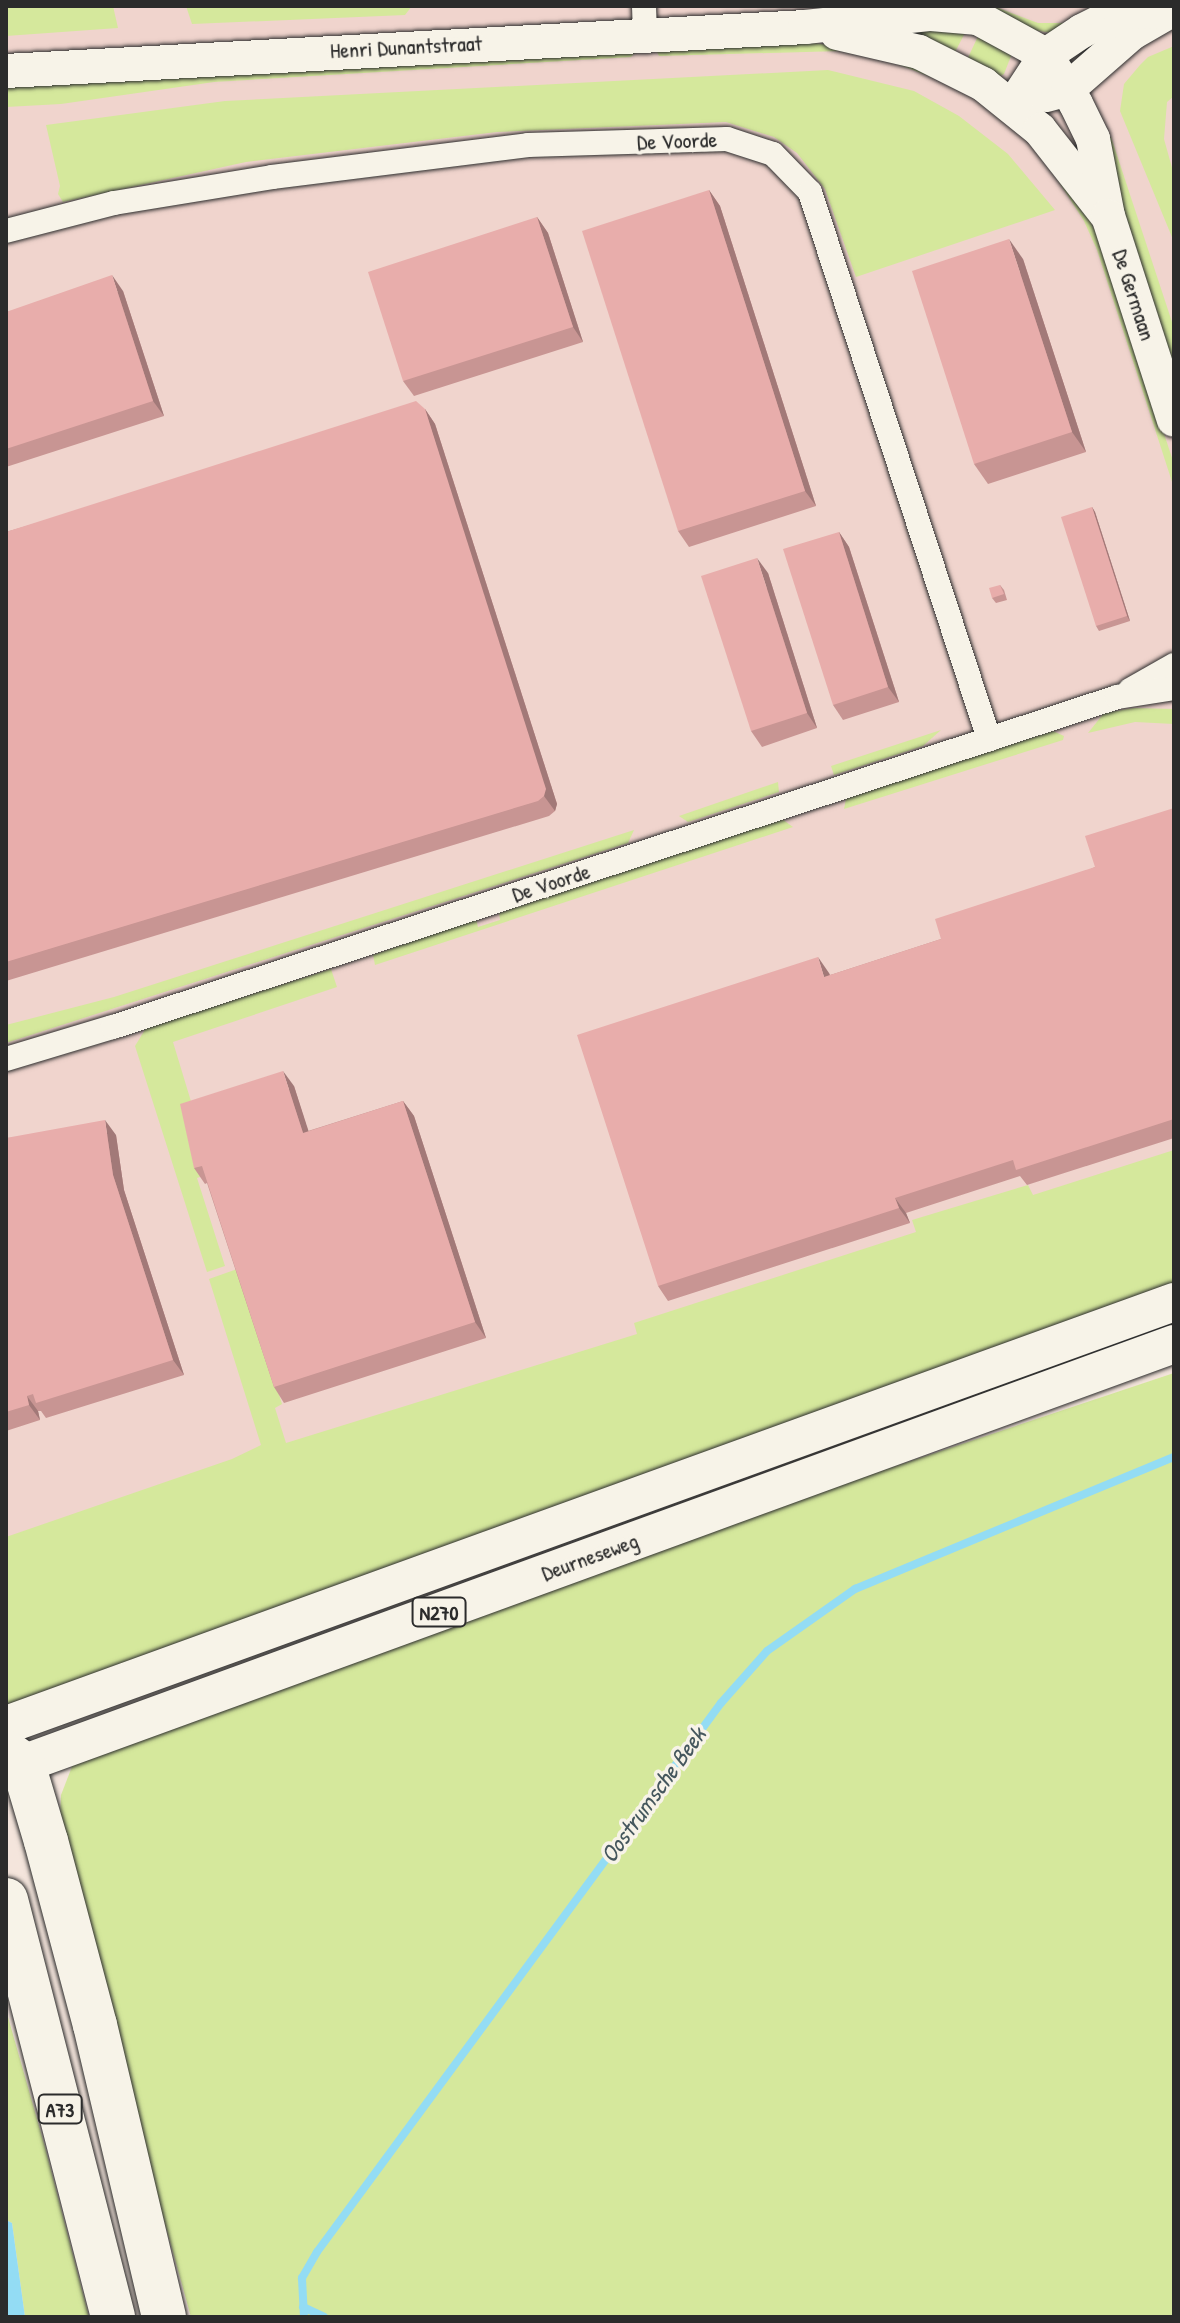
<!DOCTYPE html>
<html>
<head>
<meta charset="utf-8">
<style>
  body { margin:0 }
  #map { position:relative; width:1180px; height:2323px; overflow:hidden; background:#f4e5dc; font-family:"Patrick Hand",sans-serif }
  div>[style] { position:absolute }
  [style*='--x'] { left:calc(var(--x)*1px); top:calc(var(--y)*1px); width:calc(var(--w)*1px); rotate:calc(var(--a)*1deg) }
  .built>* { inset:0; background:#f0d4cd }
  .green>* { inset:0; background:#d5e89c }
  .water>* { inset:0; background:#93dcf4 }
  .stream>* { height:8px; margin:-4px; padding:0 4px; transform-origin:4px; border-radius:4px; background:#93dcf4 }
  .roads { filter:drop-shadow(0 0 2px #2b2b2b) drop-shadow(0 0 2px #2b2b2b) }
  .street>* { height:24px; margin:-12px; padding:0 12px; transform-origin:12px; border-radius:12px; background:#f7f3e8 }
  .secondary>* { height:34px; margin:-17px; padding:0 17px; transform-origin:17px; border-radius:17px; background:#f7f3e8 }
  .primary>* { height:38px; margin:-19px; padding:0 19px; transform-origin:19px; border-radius:19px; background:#f7f3e8 }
  .highway>* { height:44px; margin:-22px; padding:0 22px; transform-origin:22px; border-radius:22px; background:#f7f3e8 }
  .wall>* { inset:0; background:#c89593 }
  .shaded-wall>* { inset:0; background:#a27978 }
  .building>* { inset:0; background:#e8adab }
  span { translate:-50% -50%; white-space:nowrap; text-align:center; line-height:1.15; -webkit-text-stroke:7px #f7f3e8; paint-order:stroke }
  .shield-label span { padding:2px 6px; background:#f7f3e8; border:2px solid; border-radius:6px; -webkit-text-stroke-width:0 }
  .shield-label { font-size:20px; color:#2b2b2b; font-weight:700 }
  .street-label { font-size:22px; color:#2b2b2b }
  .water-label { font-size:24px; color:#45575d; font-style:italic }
  .frame { position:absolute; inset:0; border:8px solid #2b2b2b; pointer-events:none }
</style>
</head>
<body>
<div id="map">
  <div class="built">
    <div style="clip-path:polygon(6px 6px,1174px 6px,1174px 1283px,6px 1635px)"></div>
  </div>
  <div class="green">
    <div style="clip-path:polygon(6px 6px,113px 6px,118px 28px,6px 36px)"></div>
    <div style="clip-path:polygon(186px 6px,412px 6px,405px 15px,192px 24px)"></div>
    <div style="clip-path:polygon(993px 6px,1038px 23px,1063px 23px,1068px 27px,1052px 33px,1033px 30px,991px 9px)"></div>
    <div style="clip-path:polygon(866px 24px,967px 29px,953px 56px)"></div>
    <div style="clip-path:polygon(980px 32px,1013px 51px,1004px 74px,997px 78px,965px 64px)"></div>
    <div style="clip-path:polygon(813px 43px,881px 51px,941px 81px,895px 63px,841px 51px,659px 56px,656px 50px)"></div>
    <div style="clip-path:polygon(1174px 46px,1174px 96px,1167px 102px,1164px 139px,1174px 175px,1174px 242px,1120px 111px,1124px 84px,1140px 65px,1148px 57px)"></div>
    <div style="clip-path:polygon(637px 50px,631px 57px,214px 82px,61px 104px,6px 107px,6px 87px)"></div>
    <div style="clip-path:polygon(828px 70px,914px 91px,959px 116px,1008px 154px,1055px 210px,856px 277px,825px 189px,797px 153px,774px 137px,726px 122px,497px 132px,246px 162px,63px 202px,58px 194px,60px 186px,46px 125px,225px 101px)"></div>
    <div style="clip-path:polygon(1111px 137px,1174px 328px,1174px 369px,1100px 141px)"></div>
    <div style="clip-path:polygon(1050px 168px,1089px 218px,1103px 248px,1174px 464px,1174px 488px,1097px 250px,1084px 221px)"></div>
    <div style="clip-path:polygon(1134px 708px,1174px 709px,1174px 724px,1135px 722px,1088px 733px,1104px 713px)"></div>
    <div style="clip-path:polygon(941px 730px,923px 746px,834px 775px,831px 766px)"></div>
    <div style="clip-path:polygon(1053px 731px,1064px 736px,1063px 740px,844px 809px,846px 799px,867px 791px)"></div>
    <div style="clip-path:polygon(778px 782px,779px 792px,688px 822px,679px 816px)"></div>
    <div style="clip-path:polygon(782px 819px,793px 827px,375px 965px,373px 955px,476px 919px,478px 927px,500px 920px,499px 913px)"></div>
    <div style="clip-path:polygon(634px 830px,628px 843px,6px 1043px,6px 1025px,114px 997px)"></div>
    <div style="clip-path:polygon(331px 969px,337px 987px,173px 1042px,193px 1108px,203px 1176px,197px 1178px,225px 1266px,207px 1272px,135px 1046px,146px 1028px)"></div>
    <div style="clip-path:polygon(1174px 1150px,1174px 1291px,6px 1711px,6px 1537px,232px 1459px,261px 1445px,209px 1279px,240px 1268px,282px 1404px,275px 1408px,286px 1443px,637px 1334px,634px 1323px,916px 1232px,912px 1220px,1028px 1185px,1033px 1195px)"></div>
    <div style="clip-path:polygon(1174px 1373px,1174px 2317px,191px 2317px,59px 1843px,61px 1795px,73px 1764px,806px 1496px)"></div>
    <div style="clip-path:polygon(6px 2010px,45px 2147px,89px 2317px,25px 2317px,12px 2223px,6px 2220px)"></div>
  </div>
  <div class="water">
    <div style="clip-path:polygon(6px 2220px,12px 2223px,25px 2317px,6px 2317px)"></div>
  </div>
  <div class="stream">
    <div style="--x:303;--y:2307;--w:23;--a:25"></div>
    <div style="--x:304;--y:2317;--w:39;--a:-93"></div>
    <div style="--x:302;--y:2278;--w:30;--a:-60"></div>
    <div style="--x:317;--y:2252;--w:682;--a:-53.65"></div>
    <div style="--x:721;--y:1703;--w:69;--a:-48.5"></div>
    <div style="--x:767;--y:1651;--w:108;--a:-35.2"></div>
    <div style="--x:855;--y:1589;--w:345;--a:-22.5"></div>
  </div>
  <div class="roads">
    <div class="street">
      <div style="--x:644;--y:6;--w:27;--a:88"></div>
      <div style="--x:6;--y:231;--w:112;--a:-14.5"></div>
      <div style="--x:114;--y:203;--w:160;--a:-9.3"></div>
      <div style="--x:272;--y:177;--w:258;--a:-7.1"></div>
      <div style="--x:528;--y:145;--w:199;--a:-1.7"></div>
      <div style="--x:727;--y:139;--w:48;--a:18.1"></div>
      <div style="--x:773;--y:154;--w:53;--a:45.8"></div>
      <div style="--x:810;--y:192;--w:576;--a:71.88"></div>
      <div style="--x:1130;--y:690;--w:51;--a:-29.6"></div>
      <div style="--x:6;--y:1059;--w:112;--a:-16.7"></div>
      <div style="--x:113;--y:1027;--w:1057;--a:-18.19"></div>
      <div style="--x:1117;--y:697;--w:58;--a:-9"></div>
    </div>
    <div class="secondary">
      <div style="--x:837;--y:33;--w:84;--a:13"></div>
      <div style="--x:919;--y:52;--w:72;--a:26.6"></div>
      <div style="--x:983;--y:84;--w:73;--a:38.9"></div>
      <div style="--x:1040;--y:130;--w:105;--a:51.9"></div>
      <div style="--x:6;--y:71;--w:800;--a:-3.15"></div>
      <div style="--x:805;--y:27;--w:127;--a:-5.9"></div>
      <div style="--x:931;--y:14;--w:47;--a:4.9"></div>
      <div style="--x:978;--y:18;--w:77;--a:28.6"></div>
      <div style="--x:1046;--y:55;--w:57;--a:58.5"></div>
      <div style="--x:1076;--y:104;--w:39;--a:64"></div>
      <div style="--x:1093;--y:139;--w:78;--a:79"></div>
      <div style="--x:1108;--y:216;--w:214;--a:72.1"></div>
      <div style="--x:1046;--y:95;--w:23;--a:-15"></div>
      <div style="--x:1068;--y:89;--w:85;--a:-41.2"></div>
      <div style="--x:1132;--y:33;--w:39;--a:-30"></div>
      <div style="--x:1013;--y:105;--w:60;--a:-56.6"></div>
      <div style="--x:1046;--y:55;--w:43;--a:-33.7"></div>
      <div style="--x:1082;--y:31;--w:42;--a:-26.6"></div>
      <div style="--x:1120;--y:12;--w:54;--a:-1.1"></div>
    </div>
    <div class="primary">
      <div style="--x:6;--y:1725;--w:1242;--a:-19.91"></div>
      <div style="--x:6;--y:1770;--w:1243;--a:-20.04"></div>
    </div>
    <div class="highway">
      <div style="--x:6;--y:1752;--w:21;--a:35"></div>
      <div style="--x:23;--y:1764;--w:80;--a:73.4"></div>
      <div style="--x:46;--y:1841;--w:190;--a:75.1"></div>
      <div style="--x:95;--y:2025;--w:300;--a:76.7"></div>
      <div style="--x:6;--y:1900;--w:431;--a:75.6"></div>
    </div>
  </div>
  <div class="wall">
    <div style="clip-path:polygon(709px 190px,720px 206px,816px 506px,689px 547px,678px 531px)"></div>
    <div style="clip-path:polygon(537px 217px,548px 233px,583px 342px,414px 396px,403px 381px)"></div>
    <div style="clip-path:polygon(1023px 259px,1086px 452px,988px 484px,974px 464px)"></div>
    <div style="clip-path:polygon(123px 291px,164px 416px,6px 467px,6px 312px)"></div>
    <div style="clip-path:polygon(425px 409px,435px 424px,557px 804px,555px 811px,549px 816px,6px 981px,6px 532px)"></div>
    <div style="clip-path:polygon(1092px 507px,1095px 512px,1130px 621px,1099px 631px,1096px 626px)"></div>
    <div style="clip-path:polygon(839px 532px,849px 547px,899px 702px,843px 720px,833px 705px)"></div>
    <div style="clip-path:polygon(768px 573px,817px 728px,762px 747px,751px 731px)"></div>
    <div style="clip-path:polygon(1000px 585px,1004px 590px,1007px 600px,996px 603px,992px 598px)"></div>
    <div style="clip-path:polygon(1174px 808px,1174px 1138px,1027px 1185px,1020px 1176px,906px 1213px,910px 1223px,668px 1301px,658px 1286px,829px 973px,830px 975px,941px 939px,1095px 867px)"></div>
    <div style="clip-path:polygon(294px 1086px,308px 1131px,403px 1101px,414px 1116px,486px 1338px,284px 1403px,274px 1387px,207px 1183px,205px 1184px,194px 1168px)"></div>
    <div style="clip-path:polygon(116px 1135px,124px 1190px,184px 1375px,46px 1418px,41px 1411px,38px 1411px,40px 1420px,6px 1431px,6px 1138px)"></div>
  </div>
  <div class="shaded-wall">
    <div style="clip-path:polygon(709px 190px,720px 206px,816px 506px,805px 491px)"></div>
    <div style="clip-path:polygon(537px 217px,548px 233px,583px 342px,573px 327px)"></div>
    <div style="clip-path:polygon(1009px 239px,1023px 259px,1086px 452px,1072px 432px)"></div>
    <div style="clip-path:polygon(112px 275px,123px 291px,164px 416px,153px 401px)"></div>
    <div style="clip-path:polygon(425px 409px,435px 424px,557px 804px,555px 811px,544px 796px)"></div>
    <div style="clip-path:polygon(1092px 507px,1095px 512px,1130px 621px,1127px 616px)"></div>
    <div style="clip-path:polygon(839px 532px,849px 547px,899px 702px,888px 687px)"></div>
    <div style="clip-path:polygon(757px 558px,768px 573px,817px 728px,807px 713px)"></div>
    <div style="clip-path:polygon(818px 957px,829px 973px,835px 992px,824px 977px)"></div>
    <div style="clip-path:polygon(283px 1071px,294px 1086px,314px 1148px,303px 1133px)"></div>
    <div style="clip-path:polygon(403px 1101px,414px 1116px,486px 1338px,475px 1322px)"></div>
    <div style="clip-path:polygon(105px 1120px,116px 1135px,124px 1190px,184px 1375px,173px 1360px,113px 1175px)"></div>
    <div style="clip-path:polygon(895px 1198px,906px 1213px,910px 1223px,899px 1208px)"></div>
    <div style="clip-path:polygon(27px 1396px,38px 1411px,40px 1420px,29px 1405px)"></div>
  </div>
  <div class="building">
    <div style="clip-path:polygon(709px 190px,805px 491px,678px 531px,582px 231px)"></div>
    <div style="clip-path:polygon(537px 217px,573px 327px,403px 381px,368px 272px)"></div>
    <div style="clip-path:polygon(1009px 239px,1072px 432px,974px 464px,912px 271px)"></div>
    <div style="clip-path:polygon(112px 275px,153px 401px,6px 449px,6px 312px)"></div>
    <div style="clip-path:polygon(416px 401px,425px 409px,546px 789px,544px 796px,538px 801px,6px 962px,6px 532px)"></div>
    <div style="clip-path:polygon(1092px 507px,1127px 616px,1096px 626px,1061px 517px)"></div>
    <div style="clip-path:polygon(839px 532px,888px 687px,833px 705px,783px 549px)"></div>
    <div style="clip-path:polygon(757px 558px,807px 713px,751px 731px,701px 576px)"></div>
    <div style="clip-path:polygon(1000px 585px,1004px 594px,992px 598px,989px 588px)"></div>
    <div style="clip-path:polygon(1174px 808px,1174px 1119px,1016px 1170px,1013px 1160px,895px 1198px,899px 1208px,658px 1286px,577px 1035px,818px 957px,824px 977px,941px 939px,935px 919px,1095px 867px,1085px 836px)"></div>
    <div style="clip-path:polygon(283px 1071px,303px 1133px,403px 1101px,475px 1322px,274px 1387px,202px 1166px,194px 1168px,180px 1104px)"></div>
    <div style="clip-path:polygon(105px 1120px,113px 1175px,173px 1360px,36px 1403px,33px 1394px,27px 1396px,29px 1405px,6px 1412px,6px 1138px)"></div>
  </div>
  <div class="shield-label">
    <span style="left:439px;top:1612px">N270</span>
    <span style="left:60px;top:2109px">A73</span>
  </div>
  <div class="street-label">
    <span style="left:406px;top:47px;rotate:-3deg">Henri Dunantstraat</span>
    <span style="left:677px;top:141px;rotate:-2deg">De Voorde</span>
    <span style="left:1134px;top:295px;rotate:72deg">De Germaan</span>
    <span style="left:551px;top:883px;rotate:-18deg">De Voorde</span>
    <span style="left:590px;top:1557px;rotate:-20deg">Deurneseweg</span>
  </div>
  <div class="water-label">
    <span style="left:653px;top:1795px;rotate:-54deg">Oostrumsche Beek</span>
  </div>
  <div class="frame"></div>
</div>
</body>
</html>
